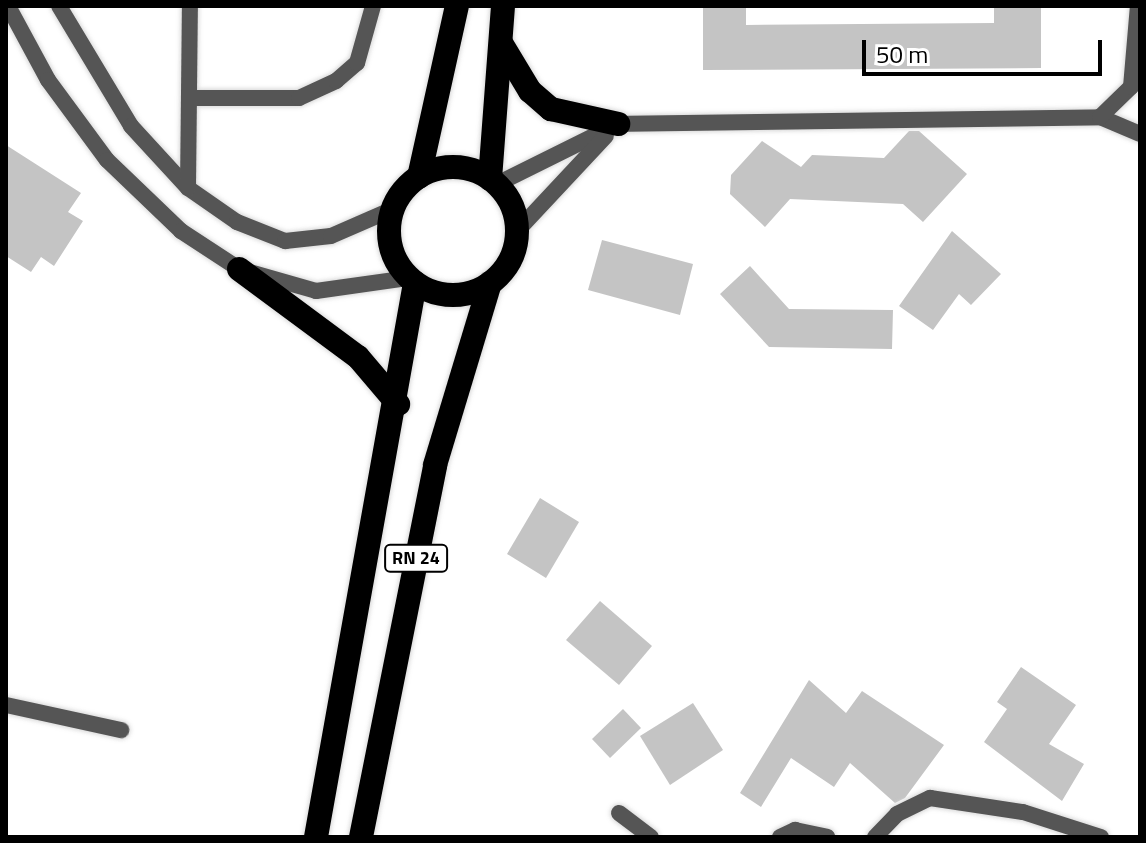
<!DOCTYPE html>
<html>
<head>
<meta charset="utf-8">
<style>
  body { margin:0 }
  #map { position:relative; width:1146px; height:843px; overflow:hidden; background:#fff; font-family:"Titillium Web",sans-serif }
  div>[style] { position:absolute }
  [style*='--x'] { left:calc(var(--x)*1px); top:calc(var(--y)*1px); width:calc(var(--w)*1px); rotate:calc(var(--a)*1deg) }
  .building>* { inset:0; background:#c4c4c4 }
  .roads { filter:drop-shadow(0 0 2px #dbdbdb) drop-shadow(0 0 2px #dbdbdb) }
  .street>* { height:16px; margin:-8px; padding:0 8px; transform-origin:8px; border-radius:8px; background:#555 }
  .highway>* { height:24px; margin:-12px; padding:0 12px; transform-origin:12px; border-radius:12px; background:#000 }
  .highway>.ring { margin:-12px; padding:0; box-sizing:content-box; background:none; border:24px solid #000; border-radius:50% }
  span { translate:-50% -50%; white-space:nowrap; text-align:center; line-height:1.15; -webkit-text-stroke:6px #fff; paint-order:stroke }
  .shield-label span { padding:2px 6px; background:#fff; border:2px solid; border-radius:6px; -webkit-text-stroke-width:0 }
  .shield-label { font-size:18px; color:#000; font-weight:700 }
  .frame { position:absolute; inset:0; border:8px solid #000; pointer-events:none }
  .scale { position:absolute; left:862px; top:40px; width:240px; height:36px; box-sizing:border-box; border:4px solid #000; border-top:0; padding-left:10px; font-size:24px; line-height:28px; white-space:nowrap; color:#000; -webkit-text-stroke:6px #fff; paint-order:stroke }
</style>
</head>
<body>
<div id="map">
  <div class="building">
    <div style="clip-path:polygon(703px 6px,746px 6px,746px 25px,994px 23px,994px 6px,1041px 6px,1041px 68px,703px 70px)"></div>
    <div style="clip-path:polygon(909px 131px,919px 131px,967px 174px,923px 222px,903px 204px,790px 199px,765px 227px,730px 194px,731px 175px,762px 141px,801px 167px,812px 155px,884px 158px)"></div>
    <div style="clip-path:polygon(6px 145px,81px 193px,68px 212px,83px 221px,54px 266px,41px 257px,31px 272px,6px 256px)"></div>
    <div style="clip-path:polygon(952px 231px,1001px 274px,971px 305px,959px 294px,933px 330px,899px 306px)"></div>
    <div style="clip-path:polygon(602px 240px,693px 264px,680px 315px,588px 290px)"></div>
    <div style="clip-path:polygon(750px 266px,789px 309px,893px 310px,892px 349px,769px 347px,720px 294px)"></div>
    <div style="clip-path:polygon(540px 498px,579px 522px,546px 578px,507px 554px)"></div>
    <div style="clip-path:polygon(600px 601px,652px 646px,619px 685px,566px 640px)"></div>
    <div style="clip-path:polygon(1021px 667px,1076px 705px,1049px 744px,1084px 764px,1062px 801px,984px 742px,1007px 709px,997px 702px)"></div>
    <div style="clip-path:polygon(809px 680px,846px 713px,862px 691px,944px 745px,905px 798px,895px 803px,850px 763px,834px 787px,791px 758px,761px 807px,740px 793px)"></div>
    <div style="clip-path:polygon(693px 703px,723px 750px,670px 785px,640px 736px)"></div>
    <div style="clip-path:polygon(623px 709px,641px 728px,610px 758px,592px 739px)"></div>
  </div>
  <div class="roads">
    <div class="street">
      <div style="--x:8;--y:6;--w:84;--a:61.6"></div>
      <div style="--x:48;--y:80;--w:99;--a:53.6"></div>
      <div style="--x:107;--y:160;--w:103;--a:43.8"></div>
      <div style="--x:181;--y:231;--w:69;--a:33.2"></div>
      <div style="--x:239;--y:269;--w:80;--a:15.9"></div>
      <div style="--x:316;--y:291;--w:94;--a:-8"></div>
      <div style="--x:59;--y:6;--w:140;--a:59"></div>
      <div style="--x:131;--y:126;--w:84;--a:47.4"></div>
      <div style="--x:188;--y:188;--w:60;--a:34.8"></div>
      <div style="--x:237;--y:222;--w:52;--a:21.6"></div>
      <div style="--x:285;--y:241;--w:46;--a:-6.2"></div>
      <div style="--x:331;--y:236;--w:68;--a:-23.5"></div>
      <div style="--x:189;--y:98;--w:110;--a:0"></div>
      <div style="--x:299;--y:98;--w:41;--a:-24.7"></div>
      <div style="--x:336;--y:81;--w:28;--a:-41"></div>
      <div style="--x:357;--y:63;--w:59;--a:-74.3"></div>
      <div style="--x:1100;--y:117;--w:43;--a:23"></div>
      <div style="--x:497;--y:184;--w:135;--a:-26.4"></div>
      <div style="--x:618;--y:124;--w:482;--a:-0.8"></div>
      <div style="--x:1100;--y:117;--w:43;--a:-44.1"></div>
      <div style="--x:1131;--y:87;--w:81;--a:-85.1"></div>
      <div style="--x:188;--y:188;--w:182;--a:-89.4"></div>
      <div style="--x:517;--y:231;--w:130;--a:-46.9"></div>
      <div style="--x:6;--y:705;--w:118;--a:12.3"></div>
      <div style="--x:619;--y:813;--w:40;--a:37"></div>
      <div style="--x:780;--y:837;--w:17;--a:-25"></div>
      <div style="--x:795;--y:830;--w:33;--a:12"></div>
      <div style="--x:875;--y:837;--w:32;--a:-46"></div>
      <div style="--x:897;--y:814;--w:37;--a:-26"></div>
      <div style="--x:930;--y:798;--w:94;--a:8.6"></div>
      <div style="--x:1023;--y:812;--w:82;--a:17.8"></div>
    </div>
    <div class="highway">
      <div style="--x:501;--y:43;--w:56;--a:58.9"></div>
      <div style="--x:530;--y:91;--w:28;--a:41"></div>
      <div style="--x:551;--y:109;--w:69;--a:12.6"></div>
      <div class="ring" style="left:389px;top:167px;width:104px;height:104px"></div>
      <div style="--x:419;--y:177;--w:175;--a:-77.5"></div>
      <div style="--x:490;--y:179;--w:173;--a:-85.7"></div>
      <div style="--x:239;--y:269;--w:148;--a:36.5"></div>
      <div style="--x:358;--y:357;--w:62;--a:49.6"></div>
      <div style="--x:316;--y:837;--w:563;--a:-79.87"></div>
      <div style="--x:361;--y:837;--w:379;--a:-78.7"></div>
      <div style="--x:435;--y:465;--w:190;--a:-73.2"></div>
    </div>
  </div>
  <div class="shield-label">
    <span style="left:416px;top:558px">RN 24</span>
  </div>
  <div class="frame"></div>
  <div class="scale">50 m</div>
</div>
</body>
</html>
